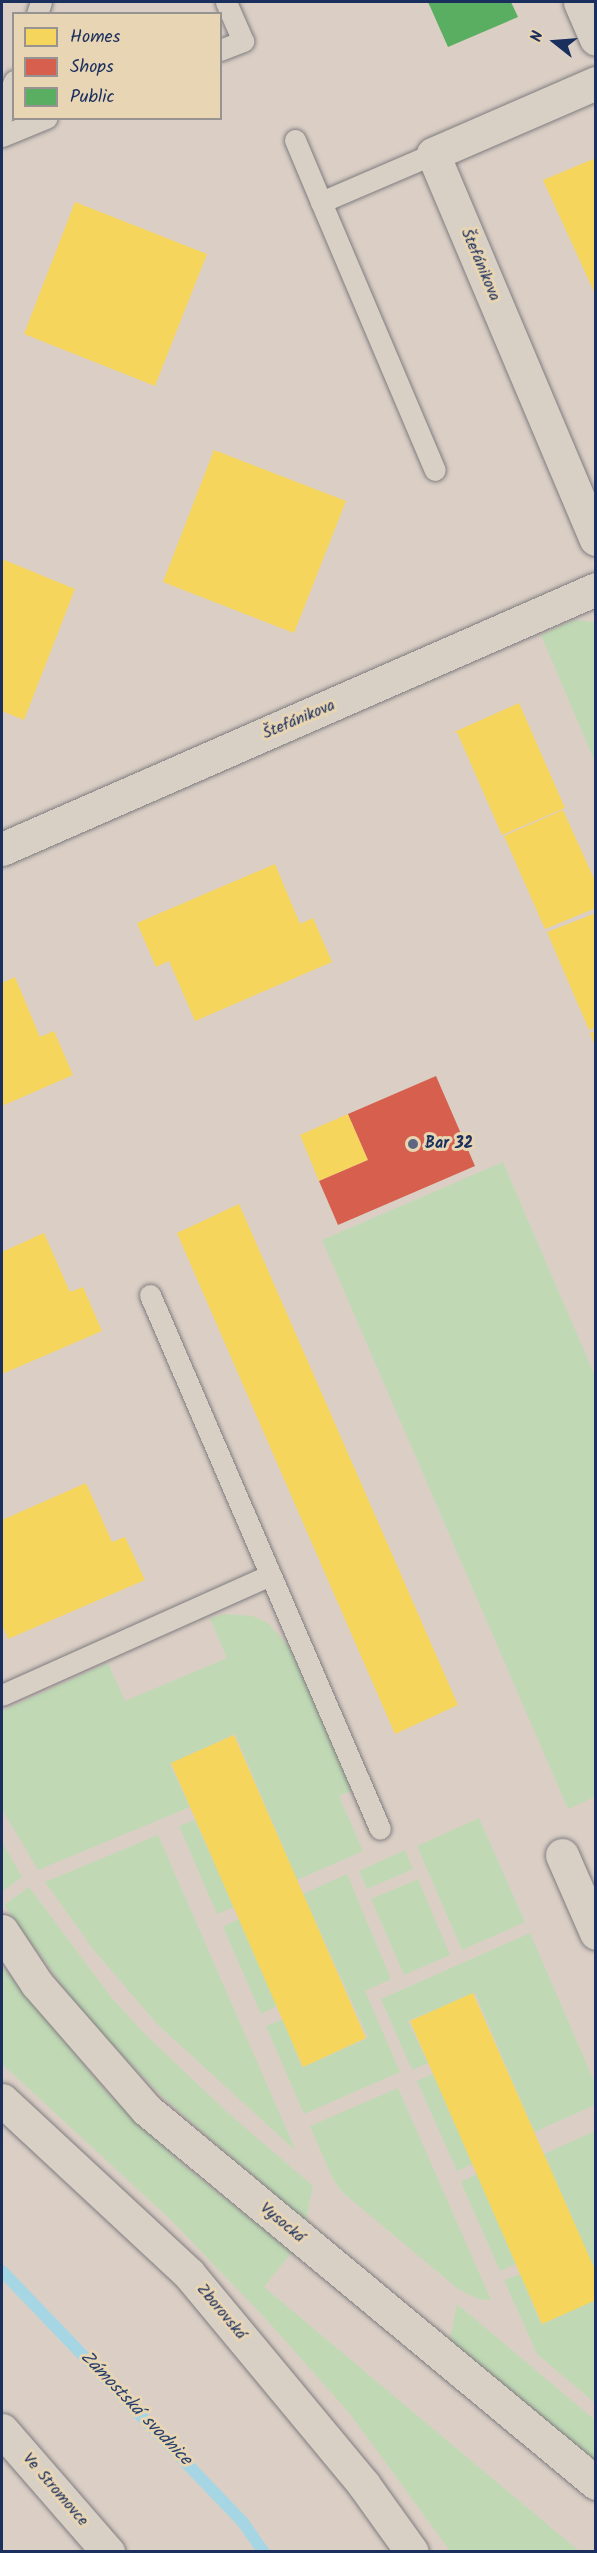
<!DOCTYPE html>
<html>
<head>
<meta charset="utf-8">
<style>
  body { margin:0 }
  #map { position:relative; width:597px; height:2553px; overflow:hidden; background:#dbcfc5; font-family:Kalam,sans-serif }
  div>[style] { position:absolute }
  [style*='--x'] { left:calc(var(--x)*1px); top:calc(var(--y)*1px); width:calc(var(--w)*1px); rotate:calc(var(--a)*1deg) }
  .green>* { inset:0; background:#c0d9b4 }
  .homes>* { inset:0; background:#f6d55c }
  .shops>* { inset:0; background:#d6604d }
  .public>* { inset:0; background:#5aae61 }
  .stream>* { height:12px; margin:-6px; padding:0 6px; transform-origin:6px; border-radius:6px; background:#a6d6e4 }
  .roads { filter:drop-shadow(0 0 2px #7e7c80) drop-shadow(0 0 2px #7e7c80) }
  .lane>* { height:21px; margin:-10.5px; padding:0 10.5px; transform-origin:10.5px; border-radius:10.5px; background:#d8d0c4 }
  .street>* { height:33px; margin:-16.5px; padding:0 16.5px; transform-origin:16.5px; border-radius:16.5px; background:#d8d0c4 }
  .secondary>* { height:33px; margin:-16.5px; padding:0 16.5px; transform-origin:16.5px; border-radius:16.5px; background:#d8d0c4 }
  .dots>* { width:16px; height:16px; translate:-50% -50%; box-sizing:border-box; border:3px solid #e8d5b3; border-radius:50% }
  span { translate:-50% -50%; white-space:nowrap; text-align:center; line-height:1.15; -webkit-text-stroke:6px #e8d5b3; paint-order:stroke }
  .street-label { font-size:16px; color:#1b2f5e }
  .poi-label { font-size:16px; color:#1b2f5e; font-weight:700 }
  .left { translate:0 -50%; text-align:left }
  .water-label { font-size:18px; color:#27406d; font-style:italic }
  .frame { position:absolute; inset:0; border:3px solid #1b2f5e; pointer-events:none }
  .legend { position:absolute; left:12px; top:12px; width:210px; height:108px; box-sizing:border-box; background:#e8d5b3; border:2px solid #969391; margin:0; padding:8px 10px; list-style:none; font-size:18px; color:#1b2f5e }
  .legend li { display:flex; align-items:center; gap:12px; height:30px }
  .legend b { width:30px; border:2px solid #969391 }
  .north { position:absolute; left:525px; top:12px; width:60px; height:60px; -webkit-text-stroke:4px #e8d5b3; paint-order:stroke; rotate:287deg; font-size:16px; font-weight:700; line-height:24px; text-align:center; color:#1b2f5e }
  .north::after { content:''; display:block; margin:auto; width:21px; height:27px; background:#1b2f5e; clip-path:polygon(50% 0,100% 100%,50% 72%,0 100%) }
</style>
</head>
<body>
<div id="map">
  <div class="green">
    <div style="clip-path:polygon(574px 620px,595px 622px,595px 762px,541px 635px)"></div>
    <div style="clip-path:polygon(503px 1162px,595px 1376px,595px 1797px,568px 1809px,322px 1240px)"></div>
    <div style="clip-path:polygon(224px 1614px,253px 1616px,268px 1623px,290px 1648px,353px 1790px,339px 1796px,363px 1851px,297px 1880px,235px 1734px,170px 1764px,190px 1807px,38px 1870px,2px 1809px,2px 1711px,108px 1663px,125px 1701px,227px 1658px,210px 1619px)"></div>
    <div style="clip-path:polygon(479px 1818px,525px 1922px,462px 1950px,417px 1846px)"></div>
    <div style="clip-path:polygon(195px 1820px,234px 1907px,217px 1914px,179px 1826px)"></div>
    <div style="clip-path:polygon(158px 1835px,296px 2151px,157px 2024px,93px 1949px,45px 1882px)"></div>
    <div style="clip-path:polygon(2px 1842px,22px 1877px,2px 1892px)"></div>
    <div style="clip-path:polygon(405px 1850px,413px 1869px,367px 1889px,359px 1871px)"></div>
    <div style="clip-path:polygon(347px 1874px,391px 1979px,365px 1991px,400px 2072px,304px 2114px,266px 2026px,283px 2019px,302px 2067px,368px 2038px,303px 1894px)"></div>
    <div style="clip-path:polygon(418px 1879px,450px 1955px,404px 1975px,371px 1899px)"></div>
    <div style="clip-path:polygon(29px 1887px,112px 1998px,145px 2034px,227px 2112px,313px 2186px,306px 2221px,164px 2098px,85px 2016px,4px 1905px)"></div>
    <div style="clip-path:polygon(239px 1919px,277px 2006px,261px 2014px,223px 1927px)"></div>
    <div style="clip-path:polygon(530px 1933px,595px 2083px,595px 2105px,534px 2132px,475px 1993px,408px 2021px,428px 2063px,412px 2070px,381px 1999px)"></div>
    <div style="clip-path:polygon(2px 1966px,105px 2091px,181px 2163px,292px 2252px,264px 2287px,579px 2551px,450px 2551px,351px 2415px,266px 2319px,170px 2219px,2px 2064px)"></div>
    <div style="clip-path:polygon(433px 2074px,473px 2164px,457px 2171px,417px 2081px)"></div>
    <div style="clip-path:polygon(398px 2088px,491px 2300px,478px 2299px,458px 2289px,342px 2192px,332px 2177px,310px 2126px)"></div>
    <div style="clip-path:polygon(595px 2131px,595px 2272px,544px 2154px)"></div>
    <div style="clip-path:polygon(477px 2174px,516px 2264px,500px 2271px,461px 2182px)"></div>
    <div style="clip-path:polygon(521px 2274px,541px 2324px,595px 2300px,595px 2403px,537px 2354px,504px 2280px)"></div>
    <div style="clip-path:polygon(457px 2304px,595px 2420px,595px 2461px,450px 2339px)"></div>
  </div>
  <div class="homes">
    <div style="clip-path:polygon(596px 158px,596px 296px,543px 180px)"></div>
    <div style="clip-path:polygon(75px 202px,207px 254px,155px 386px,24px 334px)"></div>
    <div style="clip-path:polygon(214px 450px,346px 501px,294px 633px,163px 582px)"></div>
    <div style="clip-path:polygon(2px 559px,75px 589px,24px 720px,2px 711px)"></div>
    <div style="clip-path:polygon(519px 703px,565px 808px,502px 835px,457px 732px,452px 733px)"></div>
    <div style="clip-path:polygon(563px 810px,596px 883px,596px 908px,545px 929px,504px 836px)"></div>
    <div style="clip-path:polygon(275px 864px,300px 924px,313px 918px,332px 962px,195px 1021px,169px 961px,156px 967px,137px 923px)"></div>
    <div style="clip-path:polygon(596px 913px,596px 1027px,589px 1030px,547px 932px)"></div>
    <div style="clip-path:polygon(15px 977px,40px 1037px,54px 1031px,73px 1075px,2px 1106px,2px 983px)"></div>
    <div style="clip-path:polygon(596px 1031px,596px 1046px,595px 1046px,590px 1033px)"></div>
    <div style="clip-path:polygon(348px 1114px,368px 1160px,319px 1181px,300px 1135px)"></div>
    <div style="clip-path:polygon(239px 1204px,458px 1705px,395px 1734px,177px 1233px)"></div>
    <div style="clip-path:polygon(44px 1233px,70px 1292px,83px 1287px,102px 1331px,2px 1374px,2px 1252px)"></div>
    <div style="clip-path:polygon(86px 1483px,112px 1542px,125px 1537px,145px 1580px,8px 1639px,2px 1624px,2px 1520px)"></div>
    <div style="clip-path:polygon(234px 1735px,366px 2038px,303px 2067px,171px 1763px)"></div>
    <div style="clip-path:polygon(473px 1993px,596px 2272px,596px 2300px,542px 2324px,410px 2021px)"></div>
  </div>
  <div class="shops">
    <div style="clip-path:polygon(436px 1076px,475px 1166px,338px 1225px,319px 1181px,368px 1160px,348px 1114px)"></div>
  </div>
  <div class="public">
    <div style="clip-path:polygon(428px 2px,511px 2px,518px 17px,448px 47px)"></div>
  </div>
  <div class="stream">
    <div style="--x:2;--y:2271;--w:347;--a:46.2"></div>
    <div style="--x:242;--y:2521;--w:38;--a:55"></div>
  </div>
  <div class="roads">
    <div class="lane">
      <div style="--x:37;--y:14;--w:13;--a:-72"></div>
      <div style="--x:220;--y:50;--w:25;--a:-21"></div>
      <div style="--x:243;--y:41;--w:43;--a:-113.6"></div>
      <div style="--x:2;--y:116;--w:37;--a:-71"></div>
      <div style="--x:2;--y:136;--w:48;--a:-22.2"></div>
      <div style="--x:295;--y:140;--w:67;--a:67.2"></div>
      <div style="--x:433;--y:154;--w:122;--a:156.8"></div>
      <div style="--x:321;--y:202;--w:291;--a:67"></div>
      <div style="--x:150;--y:1295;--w:581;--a:66.7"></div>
      <div style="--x:2;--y:1695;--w:294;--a:-24.1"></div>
    </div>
    <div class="street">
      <div style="--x:580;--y:2;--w:40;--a:66.6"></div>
      <div style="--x:596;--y:83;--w:178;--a:156.5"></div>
      <div style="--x:433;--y:154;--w:418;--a:67.1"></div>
      <div style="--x:2;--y:849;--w:648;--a:-23.64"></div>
      <div style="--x:562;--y:1855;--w:85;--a:66.4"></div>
      <div style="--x:2;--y:1931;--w:64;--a:56.6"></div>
      <div style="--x:37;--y:1984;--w:167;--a:48.9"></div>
      <div style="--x:147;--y:2110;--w:584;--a:39.72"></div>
      <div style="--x:2;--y:2430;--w:162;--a:49"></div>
    </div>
    <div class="secondary">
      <div style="--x:2;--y:2100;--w:255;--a:42.9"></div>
      <div style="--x:189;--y:2274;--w:274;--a:50.3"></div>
      <div style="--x:364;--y:2485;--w:82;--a:54.4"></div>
    </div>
  </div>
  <div class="dots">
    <div style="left:413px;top:1144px;background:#5e6782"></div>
  </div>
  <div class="street-label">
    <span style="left:480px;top:265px;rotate:67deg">Štefánikova</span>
    <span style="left:299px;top:720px;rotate:-23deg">Štefánikova</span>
    <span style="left:282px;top:2223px;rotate:40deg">Vysocká</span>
    <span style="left:221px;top:2312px;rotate:50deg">Zborovská</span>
    <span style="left:55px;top:2490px;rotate:49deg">Ve Stromovce</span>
  </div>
  <div class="poi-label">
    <span class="left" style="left:425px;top:1144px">Bar 32</span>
  </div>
  <div class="water-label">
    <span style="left:135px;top:2409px;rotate:46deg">Zámostská svodnice</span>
  </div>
  <div class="frame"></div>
  <ul class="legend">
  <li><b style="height:16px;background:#f6d55c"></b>Homes</li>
  <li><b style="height:16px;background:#d6604d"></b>Shops</li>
  <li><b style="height:16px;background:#5aae61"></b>Public</li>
  </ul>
  <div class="north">N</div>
</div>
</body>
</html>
